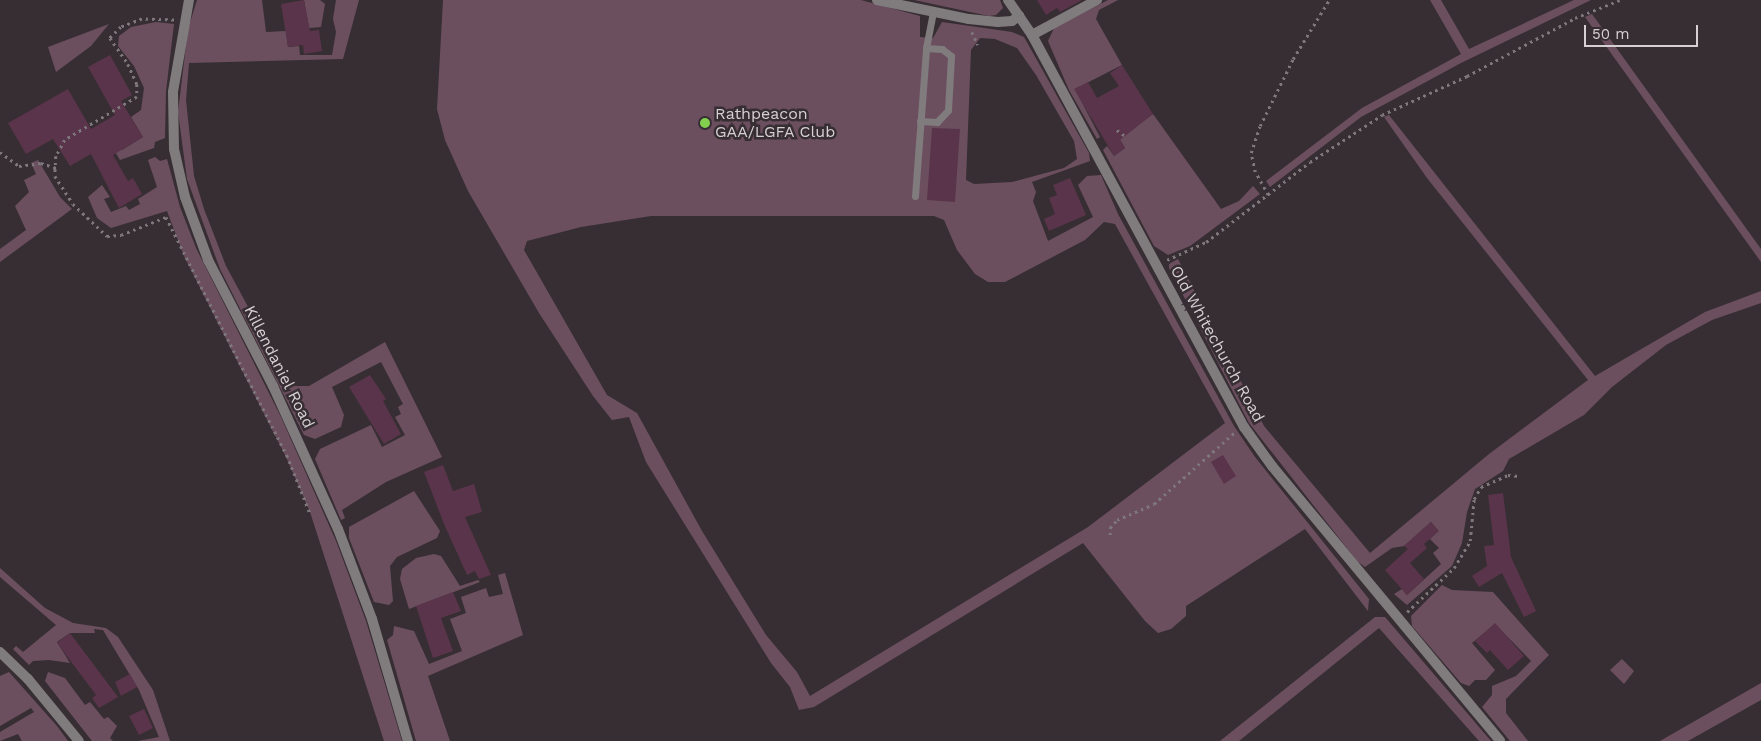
<!DOCTYPE html>
<html>
<head>
<meta charset="utf-8">
<style>
  body { margin:0 }
  #map { position:relative; width:1761px; height:741px; overflow:hidden; background:#372e33; font-family:"Work Sans",sans-serif }
  div>[style] { position:absolute }
  [style*='--x'] { left:calc(var(--x)*1px); top:calc(var(--y)*1px); width:calc(var(--w)*1px); rotate:calc(var(--a)*1deg) }
  .green>* { inset:0; background:#6c4f5f }
  .building>* { inset:0; background:#5a344a }
  .path>* { height:2.5px; margin-top:-1.25px; transform-origin:0; background:repeating-linear-gradient(90deg,#7e777b 0 2.5px,transparent 0 6.5px) }
  .service>* { height:7px; margin:-3.5px; padding:0 3.5px; transform-origin:3.5px; border-radius:3.5px; background:#807b7d }
  .minor>* { height:10px; margin:-5px; padding:0 5px; transform-origin:5px; border-radius:5px; background:#807b7d }
  .tertiary>* { height:10px; margin:-5px; padding:0 5px; transform-origin:5px; border-radius:5px; background:#807b7d }
  .dots>* { width:14px; height:14px; translate:-50% -50%; box-sizing:border-box; border:2px solid #372e33; border-radius:50% }
  span { translate:-50% -50%; white-space:nowrap; text-align:center; line-height:1.15; -webkit-text-stroke:5px #372e33; paint-order:stroke }
  .poi-label { font-size:16px; color:#d6d0d3 }
  .left { translate:0 -50%; text-align:left }
  .street-label { font-size:16px; color:#d6d0d3 }
  .scale { position:absolute; left:1584px; top:25px; width:114px; height:22px; box-sizing:border-box; border:2px solid #d6d0d3; border-top:0; padding-left:6px; font-size:15px; line-height:18px; white-space:nowrap; color:#d6d0d3; -webkit-text-stroke:4px #372e33; paint-order:stroke }
</style>
</head>
<body>
<div id="map">
  <div class="green">
    <div style="clip-path:polygon(197px 0,262px 0,266px 32px,286px 31px,288px 47px,299px 46px,300px 55px,332px 55px,336px 32px,333px 19px,336px 0,359px 0,343px 59px,189px 63px,186px 100px,194px 176px,204px 209px,226px 266px,291px 386px,309px 386px,385px 342px,442px 457px,386px 482px,342px 510px,345px 518px,341px 520px,315px 459px,320px 449px,371px 425px,382px 447px,405px 435px,395px 417px,401px 414px,398px 407px,403px 404px,381px 362px,332px 387px,344px 415px,341px 427px,315px 439px,304px 435px,220px 269px,187px 179px,178px 112px,188px 29px)"></div>
    <div style="clip-path:polygon(304px 0,320px 0,325px 4px,321px 27px,309px 28px)"></div>
    <div style="clip-path:polygon(evenodd,443px 0,861px 0,920px 16px,920px 37px,933px 38px,942px 22px,1012px 32px,1024px 37px,1089px 153px,1090px 161px,1032px 182px,1036px 192px,1033px 201px,1048px 241px,1093px 217px,1078px 185px,1087px 176px,1101px 175px,1118px 214px,1234px 426px,1255px 457px,1369px 599px,1368px 611px,1305px 529px,1186px 606px,1186px 616px,1171px 629px,1158px 633px,1145px 621px,1083px 543px,814px 707px,799px 710px,790px 687px,771px 663px,646px 462px,629px 417px,612px 420px,593px 396px,539px 313px,468px 191px,445px 140px,437px 109px,443px 0,980px 38px,995px 39px,1017px 48px,1036px 75px,1074px 141px,1077px 159px,1064px 168px,1012px 182px,974px 184px,966px 180px,971px 50px,980px 38px,443px 0,651px 216px,934px 216px,944px 220px,957px 250px,975px 274px,988px 282px,1005px 282px,1085px 240px,1104px 222px,1115px 224px,1225px 423px,1088px 527px,810px 696px,797px 672px,766px 635px,702px 531px,637px 413px,607px 395px,524px 250px,527px 241px,581px 227px,651px 216px)"></div>
    <div style="clip-path:polygon(914px 0,1000px 0,1003px 8px,996px 15px,989px 16px)"></div>
    <div style="clip-path:polygon(1108px 0,1118px 0,1099px 10px,1096px 19px,1122px 65px,1075px 89px,1100px 137px,1097px 139px,1069px 90px,1048px 41px,1054px 28px)"></div>
    <div style="clip-path:polygon(1430px 0,1441px 0,1469px 49px,1574px 0,1591px 0,1461px 63px,1361px 117px,1270px 187px,1266px 181px,1362px 108px,1461px 54px)"></div>
    <div style="clip-path:polygon(1592px 14px,1761px 249px,1761px 262px,1585px 17px)"></div>
    <div style="clip-path:polygon(156px 22px,174px 24px,166px 91px,165px 138px,155px 142px,154px 148px,120px 160px,114px 150px,115px 139px,122px 150px,143px 137px,131px 117px,141px 110px,144px 88px,134px 66px,118px 46px,119px 36px,131px 27px)"></div>
    <div style="clip-path:polygon(109px 24px,91px 46px,56px 72px,48px 47px)"></div>
    <div style="clip-path:polygon(1153px 114px,1221px 209px,1239px 201px,1253px 186px,1260px 194px,1190px 246px,1168px 255px,1154px 246px,1103px 150px,1107px 146px,1114px 156px,1125px 148px,1119px 138px)"></div>
    <div style="clip-path:polygon(1389px 115px,1595px 376px,1705px 312px,1761px 291px,1761px 303px,1712px 320px,1666px 345px,1612px 387px,1584px 415px,1509px 459px,1503px 471px,1475px 489px,1467px 512px,1462px 543px,1452px 566px,1407px 605px,1394px 594px,1402px 589px,1407px 595px,1441px 564px,1433px 553px,1439px 548px,1430px 539px,1438px 531px,1431px 522px,1404px 546px,1392px 548px,1365px 567px,1357px 561px,1249px 423px,1169px 268px,1169px 264px,1178px 259px,1264px 426px,1370px 553px,1489px 454px,1588px 380px,1427px 178px,1384px 117px)"></div>
    <div style="clip-path:polygon(155px 157px,160px 161px,167px 159px,180px 207px,196px 248px,281px 417px,336px 541px,366px 621px,402px 741px,384px 741px,310px 512px,286px 457px,184px 256px,167px 211px,111px 228px,97px 218px,88px 197px,102px 185px,110px 197px,104px 199px,111px 212px,126px 206px,129px 210px,140px 204px,138px 199px,157px 187px,148px 160px)"></div>
    <div style="clip-path:polygon(38px 160px,60px 197px,72px 209px,0 262px,0 249px,26px 230px,15px 206px,29px 192px,24px 180px,36px 174px,31px 163px)"></div>
    <div style="clip-path:polygon(414px 491px,440px 531px,437px 538px,397px 557px,390px 566px,393px 601px,389px 605px,374px 602px,349px 538px,349px 527px)"></div>
    <div style="clip-path:polygon(434px 554px,441px 556px,460px 586px,478px 580px,480px 582px,409px 609px,400px 579px,402px 569px,416px 558px)"></div>
    <div style="clip-path:polygon(0 568px,45px 608px,73px 623px,106px 628px,118px 637px,153px 690px,170px 741px,138px 741px,159px 737px,139px 690px,103px 630px,94px 629px,95px 633px,70px 633px,57px 642px,70px 663px,49px 660px,33px 661px,29px 665px,13px 649px,16px 646px,23px 652px,56px 625px,0 577px)"></div>
    <div style="clip-path:polygon(505px 573px,523px 635px,428px 676px,450px 741px,416px 741px,387px 640px,393px 635px,394px 626px,414px 631px,429px 664px,462px 651px,450px 619px,466px 613px,461px 597px,486px 588px,489px 597px,503px 594px,498px 575px)"></div>
    <div style="clip-path:polygon(1442px 585px,1452px 590px,1493px 592px,1549px 655px,1506px 699px,1506px 713px,1528px 741px,1510px 741px,1482px 707px,1492px 695px,1492px 686px,1516px 676px,1531px 661px,1495px 624px,1472px 643px,1495px 670px,1486px 680px,1475px 680px,1469px 686px,1461px 683px,1412px 626px,1411px 616px)"></div>
    <div style="clip-path:polygon(1375px 617px,1385px 617px,1491px 741px,1479px 741px,1379px 628px,1239px 741px,1220px 741px)"></div>
    <div style="clip-path:polygon(1622px 659px,1634px 671px,1624px 684px,1610px 670px)"></div>
    <div style="clip-path:polygon(9px 672px,57px 726px,68px 741px,22px 741px,18px 734px,0 741px,0 732px,34px 712px,31px 708px,0 726px,0 676px)"></div>
    <div style="clip-path:polygon(48px 672px,65px 678px,85px 705px,90px 702px,104px 719px,108px 717px,117px 726px,110px 738px,113px 741px,92px 741px,45px 681px)"></div>
    <div style="clip-path:polygon(1761px 683px,1761px 700px,1688px 741px,1660px 741px)"></div>
  </div>
  <div class="building">
    <div style="clip-path:polygon(304px 0,310px 31px,319px 30px,322px 51px,304px 54px,303px 45px,288px 47px,281px 4px)"></div>
    <div style="clip-path:polygon(1037px 0,1082px 0,1060px 12px,1057px 8px,1046px 15px)"></div>
    <div style="clip-path:polygon(110px 55px,132px 95px,121px 101px,143px 137px,113px 155px,128px 181px,133px 178px,142px 194px,119px 208px,91px 154px,70px 166px,53px 139px,26px 154px,8px 123px,68px 89px,91px 129px,115px 115px,88px 67px)"></div>
    <div style="clip-path:polygon(1122px 65px,1153px 114px,1120px 140px,1125px 148px,1114px 156px,1074px 89px,1088px 82px,1097px 98px,1119px 86px,1110px 73px)"></div>
    <div style="clip-path:polygon(932px 128px,960px 129px,955px 202px,927px 200px)"></div>
    <div style="clip-path:polygon(1070px 178px,1086px 215px,1049px 231px,1044px 219px,1055px 214px,1049px 198px,1057px 195px,1053px 185px)"></div>
    <div style="clip-path:polygon(370px 375px,386px 399px,383px 401px,401px 434px,384px 444px,349px 387px)"></div>
    <div style="clip-path:polygon(1223px 455px,1236px 476px,1224px 484px,1211px 462px)"></div>
    <div style="clip-path:polygon(443px 465px,453px 491px,474px 484px,482px 512px,465px 517px,491px 575px,479px 579px,475px 571px,467px 575px,444px 524px,424px 472px)"></div>
    <div style="clip-path:polygon(1503px 493px,1511px 557px,1536px 611px,1524px 617px,1502px 573px,1479px 587px,1472px 576px,1487px 566px,1484px 546px,1494px 545px,1488px 495px)"></div>
    <div style="clip-path:polygon(1431px 522px,1439px 531px,1424px 544px,1427px 548px,1410px 563px,1424px 579px,1407px 595px,1385px 570px,1408px 549px,1404px 546px)"></div>
    <div style="clip-path:polygon(453px 592px,461px 611px,441px 618px,453px 651px,433px 658px,416px 606px)"></div>
    <div style="clip-path:polygon(1495px 623px,1524px 656px,1508px 670px,1490px 650px,1487px 653px,1475px 641px)"></div>
    <div style="clip-path:polygon(70px 633px,118px 697px,99px 708px,92px 698px,96px 695px,57px 643px)"></div>
    <div style="clip-path:polygon(130px 674px,137px 687px,121px 696px,115px 682px)"></div>
    <div style="clip-path:polygon(144px 709px,153px 728px,139px 735px,129px 716px)"></div>
  </div>
  <div class="path">
    <div style="--x:174;--y:20;--w:32;--a:-178"></div>
    <div style="--x:142;--y:19;--w:22;--a:159"></div>
    <div style="--x:121;--y:27;--w:16;--a:135"></div>
    <div style="--x:110;--y:38;--w:32;--a:55"></div>
    <div style="--x:128;--y:64;--w:22;--a:66"></div>
    <div style="--x:137;--y:84;--w:13;--a:90"></div>
    <div style="--x:137;--y:97;--w:84;--a:149.2"></div>
    <div style="--x:65;--y:140;--w:18;--a:119"></div>
    <div style="--x:56;--y:156;--w:20;--a:93"></div>
    <div style="--x:55;--y:176;--w:33;--a:57"></div>
    <div style="--x:73;--y:204;--w:47;--a:43.3"></div>
    <div style="--x:107;--y:236;--w:14;--a:-4"></div>
    <div style="--x:121;--y:235;--w:48;--a:-21.8"></div>
    <div style="--x:166;--y:217;--w:267;--a:63.1"></div>
    <div style="--x:287;--y:455;--w:62;--a:68.4"></div>
    <div style="--x:972;--y:32;--w:14;--a:65"></div>
    <div style="--x:1117;--y:130;--w:9;--a:36"></div>
    <div style="--x:0;--y:152;--w:24;--a:36"></div>
    <div style="--x:19;--y:166;--w:22;--a:-8"></div>
    <div style="--x:41;--y:163;--w:16;--a:18"></div>
    <div style="--x:1268;--y:195;--w:26;--a:-119"></div>
    <div style="--x:1255;--y:172;--w:19;--a:-102"></div>
    <div style="--x:1251;--y:153;--w:28;--a:-72"></div>
    <div style="--x:1260;--y:126;--w:75;--a:-63.8"></div>
    <div style="--x:1293;--y:59;--w:69;--a:-58.6"></div>
    <div style="--x:1167;--y:260;--w:43;--a:-24.8"></div>
    <div style="--x:1206;--y:242;--w:131;--a:-37.6"></div>
    <div style="--x:1310;--y:162;--w:86;--a:-33.1"></div>
    <div style="--x:1382;--y:115;--w:94;--a:-24.6"></div>
    <div style="--x:1467;--y:76;--w:123;--a:-28.2"></div>
    <div style="--x:1575;--y:18;--w:48;--a:-21.8"></div>
    <div style="--x:1110;--y:535;--w:7;--a:-90"></div>
    <div style="--x:1110;--y:528;--w:11;--a:-49"></div>
    <div style="--x:1117;--y:520;--w:40;--a:-23.4"></div>
    <div style="--x:1154;--y:504;--w:107;--a:-41.6"></div>
    <div style="--x:1407;--y:612;--w:64;--a:-43.1"></div>
    <div style="--x:1454;--y:568;--w:31;--a:-59"></div>
    <div style="--x:1470;--y:541;--w:42;--a:-84.6"></div>
    <div style="--x:1474;--y:499;--w:14;--a:-60"></div>
    <div style="--x:1481;--y:487;--w:30;--a:-24"></div>
    <div style="--x:1508;--y:475;--w:11;--a:5"></div>
  </div>
  <div class="service">
    <div style="--x:920;--y:121;--w:17;--a:3"></div>
    <div style="--x:937;--y:122;--w:16;--a:-47"></div>
    <div style="--x:948;--y:110;--w:54;--a:-86.8"></div>
    <div style="--x:951;--y:56;--w:11;--a:-142"></div>
    <div style="--x:942;--y:49;--w:16;--a:-176"></div>
    <div style="--x:915;--y:196;--w:148;--a:-85.7"></div>
    <div style="--x:926;--y:48;--w:37;--a:-79"></div>
  </div>
  <div class="minor">
    <div style="--x:1032;--y:35;--w:74;--a:-28.3"></div>
  </div>
  <div class="tertiary">
    <div style="--x:189;--y:0;--w:93;--a:99.9"></div>
    <div style="--x:173;--y:92;--w:57;--a:89"></div>
    <div style="--x:174;--y:149;--w:49;--a:77.1"></div>
    <div style="--x:185;--y:197;--w:67;--a:69.9"></div>
    <div style="--x:208;--y:260;--w:142;--a:62.7"></div>
    <div style="--x:273;--y:386;--w:157;--a:65.6"></div>
    <div style="--x:338;--y:529;--w:96;--a:69.3"></div>
    <div style="--x:372;--y:619;--w:127;--a:73.6"></div>
    <div style="--x:877;--y:0;--w:94;--a:11.7"></div>
    <div style="--x:969;--y:19;--w:29;--a:6"></div>
    <div style="--x:998;--y:22;--w:14;--a:-4"></div>
    <div style="--x:1012;--y:21;--w:9;--a:-36"></div>
    <div style="--x:1008;--y:0;--w:42;--a:55.6"></div>
    <div style="--x:1032;--y:35;--w:446;--a:61.6"></div>
    <div style="--x:1244;--y:427;--w:48;--a:54.3"></div>
    <div style="--x:1272;--y:466;--w:357;--a:50.3"></div>
    <div style="--x:0;--y:652;--w:39;--a:44"></div>
    <div style="--x:28;--y:679;--w:80;--a:50.6"></div>
  </div>
  <div class="dots">
    <div style="left:705px;top:123px;background:#83d04f"></div>
  </div>
  <div class="poi-label">
    <span class="left" style="left:715px;top:123px">Rathpeacon<br>GAA/LGFA Club</span>
  </div>
  <div class="street-label">
    <span style="left:1217px;top:344px;rotate:61deg">Old Whitechurch Road</span>
    <span style="left:279px;top:367px;rotate:63deg">Killendaniel Road</span>
  </div>
  <div class="scale">50 m</div>
</div>
</body>
</html>
